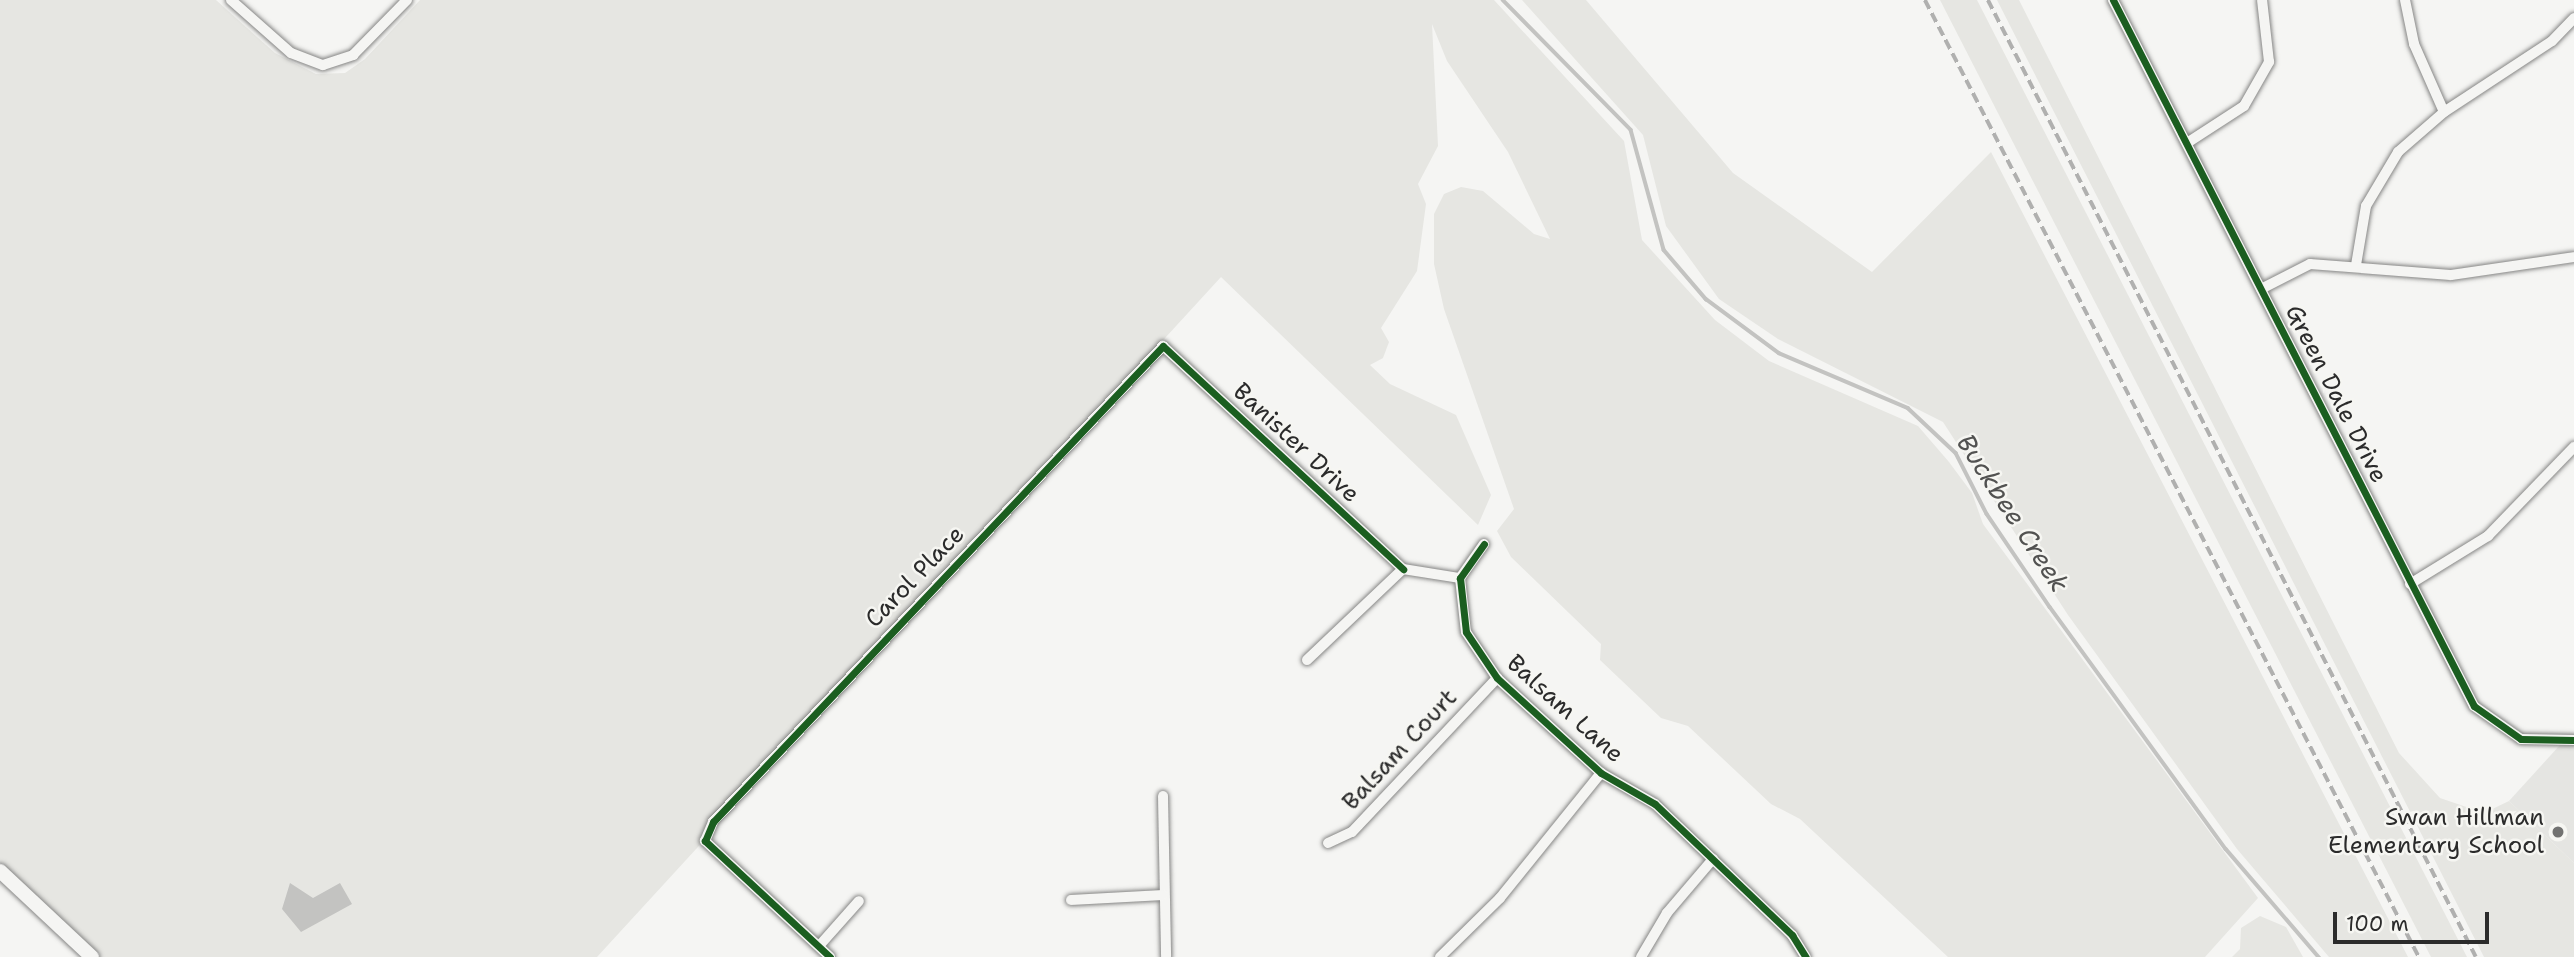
<!DOCTYPE html>
<html>
<head>
<meta charset="utf-8">
<style>
  body { margin:0 }
  #map { position:relative; width:2574px; height:957px; overflow:hidden; background:#f5f5f3; font-family:"Shantell Sans",sans-serif }
  div>[style] { position:absolute }
  [style*='--x'] { left:calc(var(--x)*1px); top:calc(var(--y)*1px); width:calc(var(--w)*1px); rotate:calc(var(--a)*1deg) }
  .built>* { inset:0; background:#e5e5e2 }
  .green>* { inset:0; background:#e6e6e2 }
  .water>* { inset:0; background:#c3c3c1 }
  .stream>* { height:3.5px; margin:-1.75px; padding:0 1.75px; transform-origin:1.75px; border-radius:1.75px; background:#c3c3c1 }
  .roads { filter:drop-shadow(0 0 2px #868685) drop-shadow(0 0 2px #868685) }
  .street>* { height:10px; margin:-5px; padding:0 5px; transform-origin:5px; border-radius:5px; background:#f5f5f3 }
  .secondary>* { height:14px; margin:-7px; padding:0 7px; transform-origin:7px; border-radius:7px; background:#f5f5f3 }
  .rail>* { height:3.5px; margin-top:-1.75px; transform-origin:0; background:repeating-linear-gradient(90deg,#b0b0af 0 10px,transparent 0 15px) }
  .cycleway>* { height:7px; margin:-3.5px; padding:0 3.5px; transform-origin:3.5px; border-radius:3.5px; background:#1b5e20 }
  .dots>* { width:19px; height:19px; translate:-50% -50%; box-sizing:border-box; border:4px solid #f6f6f2; border-radius:50% }
  span { translate:-50% -50%; white-space:nowrap; text-align:center; line-height:1.15; -webkit-text-stroke:5px #f6f6f2; paint-order:stroke }
  .street-label { font-size:24px; color:#2b2b2b }
  .poi-label { font-size:24px; color:#2b2b2b }
  .right { translate:-100% -50%; text-align:right }
  .water-label { font-size:26px; color:#525251; font-style:italic }
  .scale { position:absolute; left:2333px; top:912px; width:156px; height:32px; box-sizing:border-box; border:4px solid #2b2b2b; border-top:0; padding-left:9px; font-size:21px; line-height:24px; white-space:nowrap; color:#2b2b2b; -webkit-text-stroke:5px #f6f6f2; paint-order:stroke }
</style>
</head>
<body>
<div id="map">
  <div class="built">
    <div style="clip-path:polygon(2574px 741px,2574px 863px,2509px 801px,2560px 745px)"></div>
  </div>
  <div class="green">
    <div style="clip-path:polygon(0 0,216px 0,275px 53px,316px 74px,345px 73px,365px 59px,420px 0,1494px 0,1624px 141px,1642px 240px,1715px 320px,1769px 361px,1918px 426px,1949px 462px,1972px 493px,1983px 524px,2258px 898px,2205px 957px,1948px 957px,1800px 819px,1771px 804px,1688px 726px,1661px 718px,1600px 660px,1601px 644px,1511px 557px,1497px 531px,1514px 509px,1444px 309px,1434px 264px,1434px 214px,1444px 194px,1461px 187px,1483px 191px,1534px 234px,1550px 239px,1508px 152px,1447px 61px,1432px 24px,1438px 146px,1418px 184px,1426px 204px,1417px 271px,1381px 328px,1389px 342px,1383px 358px,1370px 365px,1390px 384px,1456px 415px,1491px 495px,1478px 525px,1221px 277px,597px 957px,98px 957px,0 866px)"></div>
    <div style="clip-path:polygon(1522px 0,1586px 0,1733px 173px,1872px 272px,1991px 152px,2408px 957px,2329px 957px,2237px 849px,2068px 615px,1943px 422px,1778px 339px,1719px 299px,1666px 226px,1643px 135px)"></div>
    <div style="clip-path:polygon(1940px 0,1977px 0,2467px 957px,2431px 957px)"></div>
    <div style="clip-path:polygon(1997px 0,2019px 0,2399px 753px,2440px 798px,2484px 813px,2509px 801px,2574px 863px,2574px 957px,2484px 957px)"></div>
    <div style="clip-path:polygon(2260px 916px,2286px 927px,2303px 957px,2232px 957px,2240px 949px,2241px 928px)"></div>
  </div>
  <div class="water">
    <div style="clip-path:polygon(290px 883px,313px 898px,340px 883px,352px 904px,301px 932px,282px 909px)"></div>
  </div>
  <div class="stream">
    <div style="--x:1503;--y:0;--w:182;--a:45.4"></div>
    <div style="--x:1631;--y:130;--w:124;--a:74.6"></div>
    <div style="--x:1664;--y:250;--w:65;--a:49.4"></div>
    <div style="--x:1706;--y:299;--w:91;--a:36.5"></div>
    <div style="--x:1779;--y:353;--w:140;--a:23.1"></div>
    <div style="--x:1908;--y:408;--w:66;--a:43.2"></div>
    <div style="--x:1956;--y:453;--w:68;--a:63.1"></div>
    <div style="--x:1987;--y:514;--w:112;--a:55.9"></div>
    <div style="--x:2050;--y:607;--w:299;--a:54"></div>
    <div style="--x:2226;--y:849;--w:143;--a:49.3"></div>
  </div>
  <div class="roads">
    <div class="street">
      <div style="--x:231;--y:0;--w:80;--a:41.5"></div>
      <div style="--x:291;--y:53;--w:34;--a:21"></div>
      <div style="--x:323;--y:65;--w:32;--a:-18"></div>
      <div style="--x:353;--y:55;--w:77;--a:-45.5"></div>
      <div style="--x:2113;--y:0;--w:793;--a:62.92"></div>
      <div style="--x:2474;--y:706;--w:57;--a:35.1"></div>
      <div style="--x:2521;--y:739;--w:53;--a:1.1"></div>
      <div style="--x:2405;--y:0;--w:45;--a:78.4"></div>
      <div style="--x:2414;--y:44;--w:74;--a:66.2"></div>
      <div style="--x:2187;--y:143;--w:68;--a:-33"></div>
      <div style="--x:2244;--y:106;--w:51;--a:-60.4"></div>
      <div style="--x:2269;--y:62;--w:62;--a:-96.4"></div>
      <div style="--x:2356;--y:265;--w:60;--a:-80.4"></div>
      <div style="--x:2366;--y:206;--w:63;--a:-59.3"></div>
      <div style="--x:2398;--y:152;--w:61;--a:-41"></div>
      <div style="--x:2444;--y:112;--w:129;--a:-33.3"></div>
      <div style="--x:2552;--y:41;--w:32;--a:-46"></div>
      <div style="--x:2261;--y:289;--w:55;--a:-27"></div>
      <div style="--x:2310;--y:264;--w:141;--a:4.5"></div>
      <div style="--x:2451;--y:275;--w:124;--a:-8.3"></div>
      <div style="--x:1484;--y:544;--w:42;--a:125.2"></div>
      <div style="--x:1460;--y:578;--w:54;--a:83.7"></div>
      <div style="--x:1466;--y:632;--w:55;--a:56"></div>
      <div style="--x:1497;--y:678;--w:141;--a:42.4"></div>
      <div style="--x:1601;--y:773;--w:62;--a:29.9"></div>
      <div style="--x:1655;--y:804;--w:190;--a:43.7"></div>
      <div style="--x:1792;--y:935;--w:26;--a:58"></div>
      <div style="--x:2410;--y:584;--w:92;--a:-31.6"></div>
      <div style="--x:2488;--y:536;--w:124;--a:-46"></div>
      <div style="--x:1307;--y:660;--w:132;--a:-43.5"></div>
      <div style="--x:1403;--y:569;--w:58;--a:9"></div>
      <div style="--x:1163;--y:796;--w:161;--a:88.9"></div>
      <div style="--x:1328;--y:843;--w:26;--a:-25"></div>
      <div style="--x:1352;--y:832;--w:212;--a:-46.7"></div>
      <div style="--x:1071;--y:900;--w:92;--a:-3.1"></div>
      <div style="--x:819;--y:946;--w:60;--a:-48.4"></div>
      <div style="--x:830;--y:957;--w:171;--a:-137.1"></div>
      <div style="--x:705;--y:841;--w:21;--a:-67"></div>
      <div style="--x:713;--y:822;--w:655;--a:-46.61"></div>
      <div style="--x:1163;--y:346;--w:328;--a:42.9"></div>
      <div style="--x:1440;--y:957;--w:84;--a:-44.5"></div>
      <div style="--x:1500;--y:898;--w:161;--a:-51.1"></div>
      <div style="--x:1641;--y:957;--w:51;--a:-59.4"></div>
      <div style="--x:1667;--y:913;--w:71;--a:-49.6"></div>
    </div>
    <div class="secondary">
      <div style="--x:0;--y:871;--w:126;--a:43.1"></div>
    </div>
  </div>
  <div class="rail">
    <div style="--x:1925;--y:0;--w:1077;--a:62.7"></div>
    <div style="--x:1988;--y:0;--w:1074;--a:62.98"></div>
  </div>
  <div class="cycleway">
    <div style="--x:2113;--y:0;--w:793;--a:62.92"></div>
    <div style="--x:2474;--y:706;--w:57;--a:35.1"></div>
    <div style="--x:2521;--y:739;--w:53;--a:1.1"></div>
    <div style="--x:1484;--y:544;--w:42;--a:125.2"></div>
    <div style="--x:1460;--y:578;--w:54;--a:83.7"></div>
    <div style="--x:1466;--y:632;--w:55;--a:56"></div>
    <div style="--x:1497;--y:678;--w:141;--a:42.4"></div>
    <div style="--x:1601;--y:773;--w:62;--a:29.9"></div>
    <div style="--x:1655;--y:804;--w:190;--a:43.7"></div>
    <div style="--x:1792;--y:935;--w:26;--a:58"></div>
    <div style="--x:830;--y:957;--w:171;--a:-137.1"></div>
    <div style="--x:705;--y:841;--w:21;--a:-67"></div>
    <div style="--x:713;--y:822;--w:655;--a:-46.61"></div>
    <div style="--x:1163;--y:346;--w:328;--a:42.9"></div>
  </div>
  <div class="dots">
    <div style="left:2558px;top:832px;background:#727271"></div>
  </div>
  <div class="street-label">
    <span style="left:2336px;top:394px;rotate:63deg">Green Dale Drive</span>
    <span style="left:1296px;top:443px;rotate:43deg">Banister Drive</span>
    <span style="left:915px;top:577px;rotate:-46deg">Carol Place</span>
    <span style="left:1565px;top:709px;rotate:42deg">Balsam Lane</span>
    <span style="left:1400px;top:750px;rotate:-47deg">Balsam Court</span>
  </div>
  <div class="poi-label">
    <span class="right" style="left:2544px;top:832px">Swan Hillman<br>Elementary School</span>
  </div>
  <div class="water-label">
    <span style="left:2013px;top:513px;rotate:57deg">Buckbee Creek</span>
  </div>
  <div class="scale">100 m</div>
</div>
</body>
</html>
